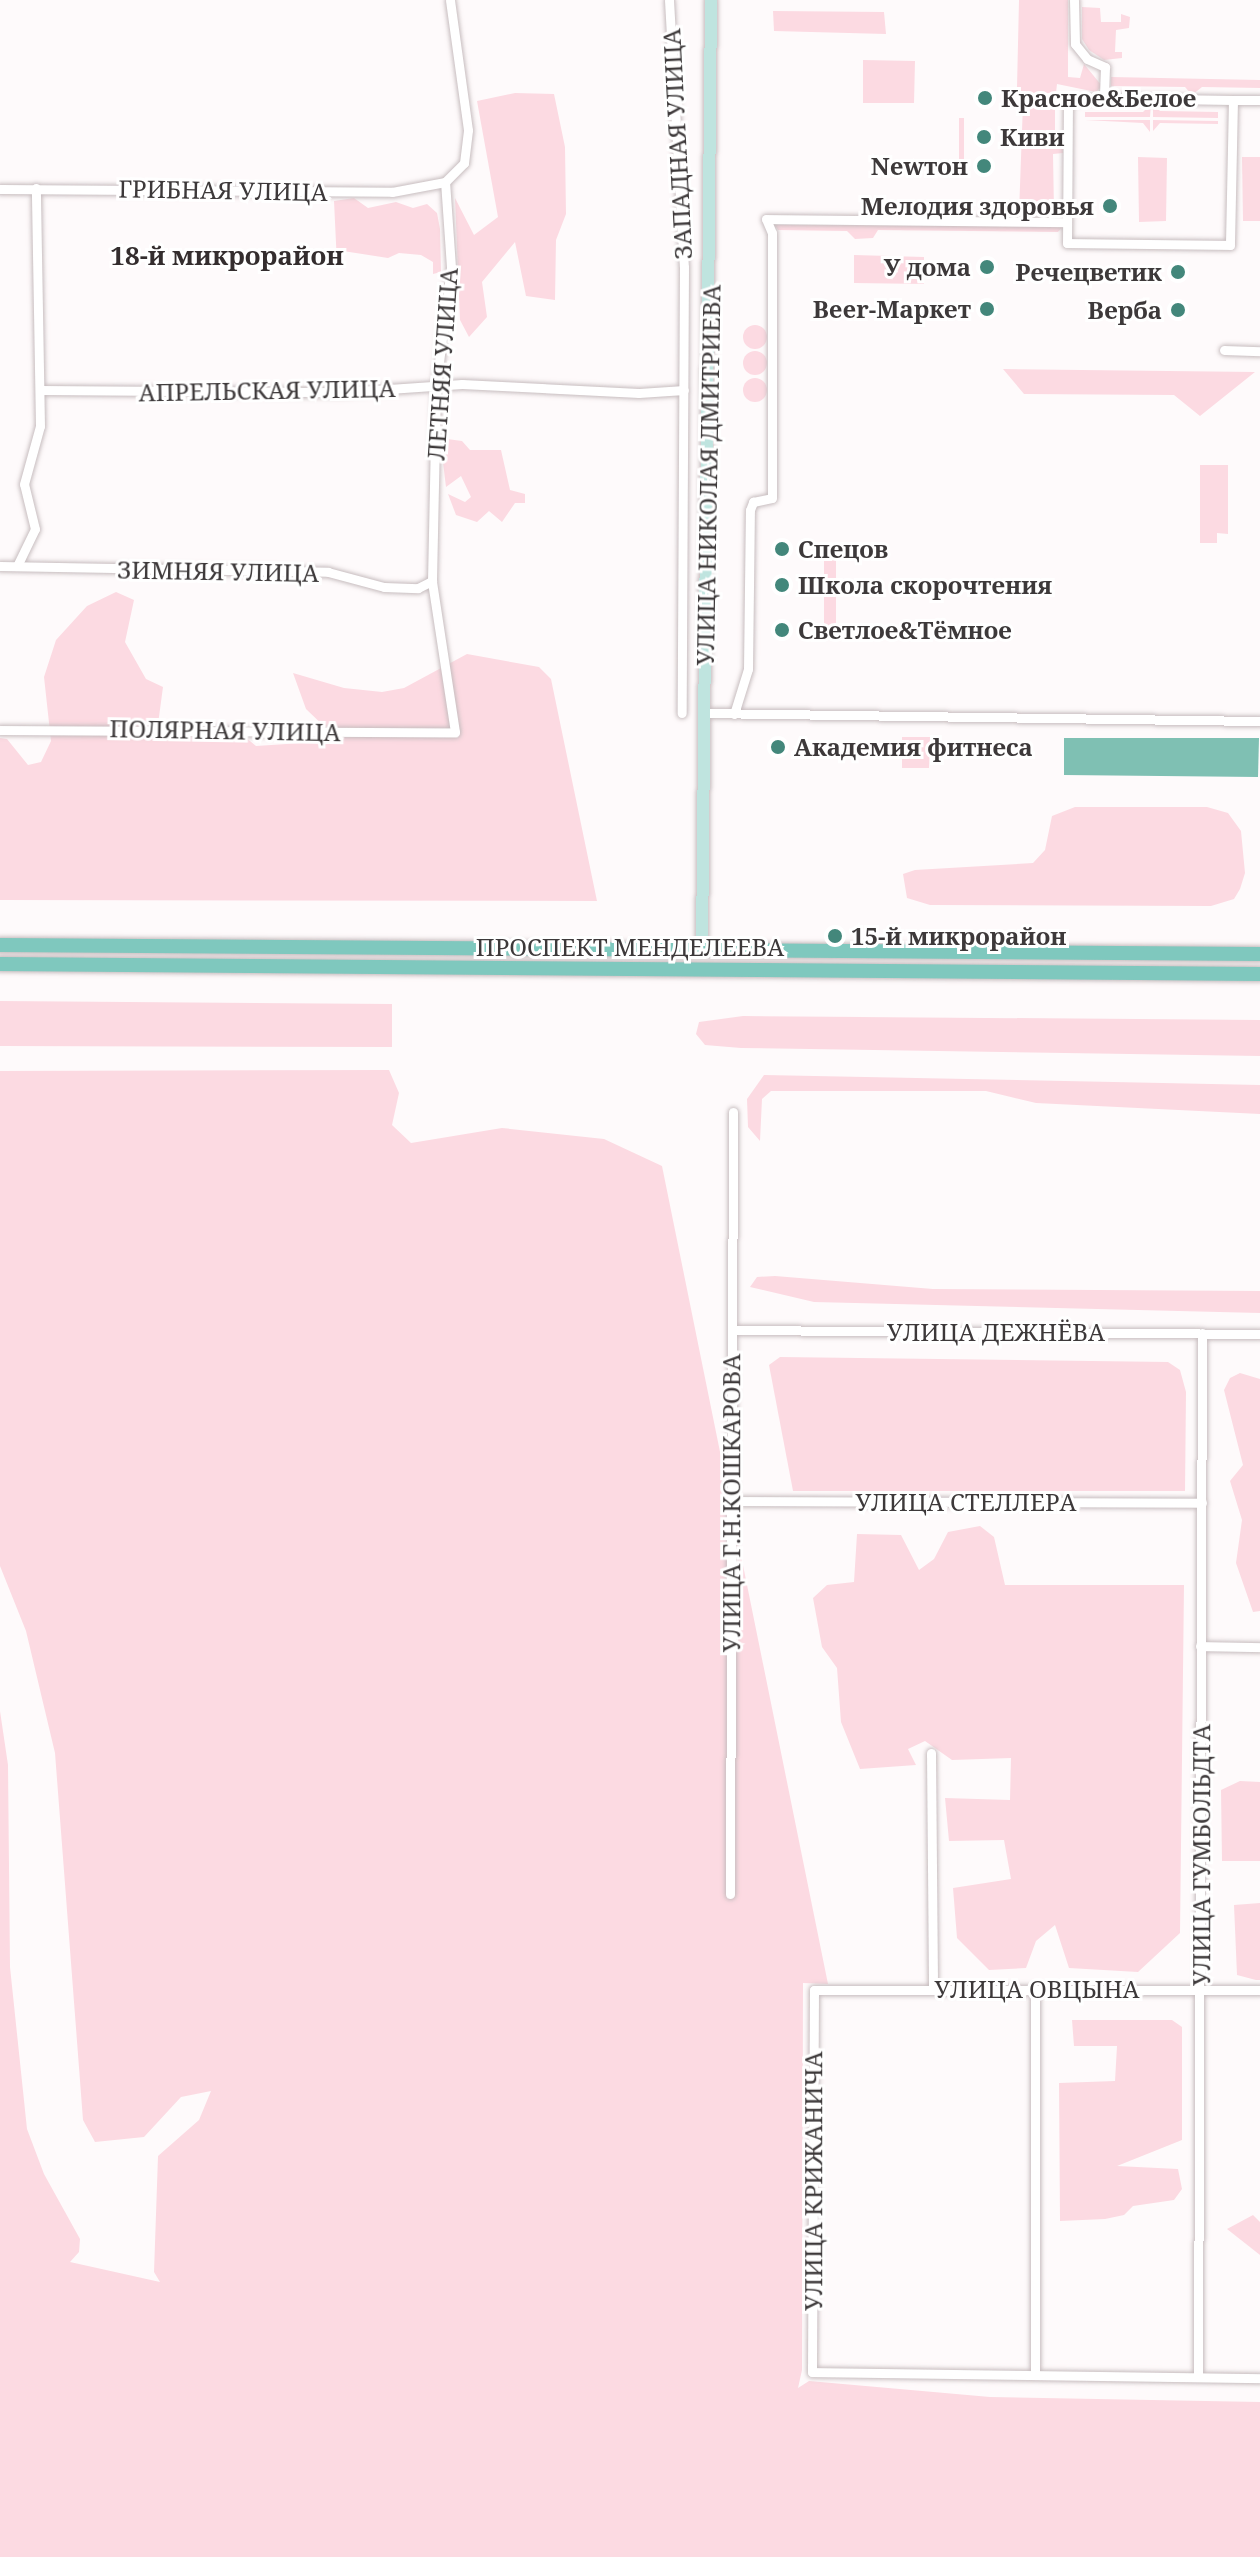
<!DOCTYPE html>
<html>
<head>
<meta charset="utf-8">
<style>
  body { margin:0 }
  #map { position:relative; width:1260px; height:2557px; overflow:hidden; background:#fefafb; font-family:"Noto Serif",serif }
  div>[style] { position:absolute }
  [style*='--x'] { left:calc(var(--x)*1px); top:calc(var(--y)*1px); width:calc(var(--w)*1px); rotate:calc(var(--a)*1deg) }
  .green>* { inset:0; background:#fcdae2 }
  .round { border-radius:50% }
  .water>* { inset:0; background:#7fc0b3 }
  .roads { filter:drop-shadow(0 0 2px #c7bdbf) drop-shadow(0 0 2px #c7bdbf) }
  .minor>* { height:9px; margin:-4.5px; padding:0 4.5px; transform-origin:4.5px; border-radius:4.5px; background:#fff }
  .secondary>* { height:12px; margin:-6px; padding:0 6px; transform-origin:6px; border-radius:6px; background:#bfe4df }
  .primary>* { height:14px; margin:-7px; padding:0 7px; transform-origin:7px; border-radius:7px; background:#7fc8be }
  .dots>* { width:22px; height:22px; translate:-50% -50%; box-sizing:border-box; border:4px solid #fff; border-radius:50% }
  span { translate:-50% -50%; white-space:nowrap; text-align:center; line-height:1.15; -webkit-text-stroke:6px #fff; paint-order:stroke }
  .poi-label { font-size:24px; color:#3d393a; font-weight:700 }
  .left { translate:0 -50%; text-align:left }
  .right { translate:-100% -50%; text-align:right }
  .street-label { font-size:24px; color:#3d393a }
  .neighbourhood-label { font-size:26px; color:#342d2e; font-weight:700 }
</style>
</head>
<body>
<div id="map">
  <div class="green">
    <div style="clip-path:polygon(1019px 0,1068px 0,1068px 77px,1080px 78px,1084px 64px,1102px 86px,1096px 92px,1057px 84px,1056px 93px,1022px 93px,1017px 87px)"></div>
    <div style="clip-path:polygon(1082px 7px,1100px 8px,1101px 22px,1121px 22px,1121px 14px,1130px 17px,1129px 28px,1116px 30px,1115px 52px,1122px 52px,1122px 58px,1104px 60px,1089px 50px,1082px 39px)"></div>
    <div style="clip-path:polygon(773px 11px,884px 12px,886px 34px,774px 31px)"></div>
    <div style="clip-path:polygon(863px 60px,915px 61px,914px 103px,863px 103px)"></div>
    <div style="clip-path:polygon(1111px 77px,1260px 80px,1260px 88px,1202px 87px,1192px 95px,1185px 87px,1111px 86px)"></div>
    <div style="clip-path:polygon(515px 93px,554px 94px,565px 147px,566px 214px,556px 240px,555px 300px,526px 296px,515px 242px,482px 282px,487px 317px,469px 337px,460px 320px,455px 198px,474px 235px,498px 217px,477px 101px)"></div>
    <div style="clip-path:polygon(1023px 103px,1055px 104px,1055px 140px,1063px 145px,1063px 153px,1053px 154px,1054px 211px,1063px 211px,1059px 216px,1019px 213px)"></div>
    <div style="clip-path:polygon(1151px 104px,1150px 117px,1085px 117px,1085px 112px,1143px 112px)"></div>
    <div style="clip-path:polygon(1153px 104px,1160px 111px,1218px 112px,1218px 118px,1153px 117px)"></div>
    <div style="clip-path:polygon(959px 118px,964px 118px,964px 178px,959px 178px)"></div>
    <div style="clip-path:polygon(1085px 120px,1150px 120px,1150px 132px,1143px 123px)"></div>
    <div style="clip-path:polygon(1153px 120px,1218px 121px,1218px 124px,1160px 123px,1153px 131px)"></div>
    <div style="clip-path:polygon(1138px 157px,1167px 158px,1166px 221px,1139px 222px)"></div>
    <div style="clip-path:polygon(1242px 157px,1260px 157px,1260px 221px,1243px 221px)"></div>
    <div style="clip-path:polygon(354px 198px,368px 208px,396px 202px,413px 208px,427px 204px,437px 213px,440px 229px,441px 272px,433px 274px,433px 262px,421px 255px,399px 253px,388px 258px,343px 251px,337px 264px,334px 201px)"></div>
    <div style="clip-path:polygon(775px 225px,1063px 226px,1058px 232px,878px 230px,873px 238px,855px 239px,847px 231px,778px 230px)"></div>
    <div style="clip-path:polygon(854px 255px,924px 257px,924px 284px,854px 283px)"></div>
    <div class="round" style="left:743px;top:325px;width:24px;height:24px"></div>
    <div class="round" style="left:743px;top:351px;width:24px;height:24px"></div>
    <div style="clip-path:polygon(1003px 369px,1255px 372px,1200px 416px,1174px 395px,1024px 394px)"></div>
    <div class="round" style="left:743px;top:378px;width:24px;height:24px"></div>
    <div style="clip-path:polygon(447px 439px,462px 441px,470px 450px,501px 450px,510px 490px,525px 494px,525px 503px,515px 503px,502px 522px,489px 511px,477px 522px,456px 515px,448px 494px,465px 502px,471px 497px,461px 476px,446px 487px,442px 454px)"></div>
    <div style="clip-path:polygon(1200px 465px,1228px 465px,1228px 534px,1217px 533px,1217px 543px,1200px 543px)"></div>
    <div style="clip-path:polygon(824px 558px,836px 558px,836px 636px,824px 636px)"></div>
    <div style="clip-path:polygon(116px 592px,134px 600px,125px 642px,146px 679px,163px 687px,156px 739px,233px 727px,256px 746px,317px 742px,329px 731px,306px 709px,293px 673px,344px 688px,382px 692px,404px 688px,467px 654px,539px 667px,551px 679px,597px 901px,0 900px,0 738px,7px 739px,28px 765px,41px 762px,51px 741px,44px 677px,56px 640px,87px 606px)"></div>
    <div style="clip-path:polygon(902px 737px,930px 737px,929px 768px,902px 768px)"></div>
    <div style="clip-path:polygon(1075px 807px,1207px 807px,1228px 813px,1241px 831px,1245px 873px,1240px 889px,1234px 899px,1211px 906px,930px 905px,907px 898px,903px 874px,915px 870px,1033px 863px,1045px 850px,1052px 816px)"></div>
    <div style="clip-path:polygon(0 1001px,392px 1004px,392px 1047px,0 1046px)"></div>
    <div style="clip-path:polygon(743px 1016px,1260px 1020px,1260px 1056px,741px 1048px,705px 1045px,696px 1034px,699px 1022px)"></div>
    <div style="clip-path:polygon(389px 1070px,399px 1093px,392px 1125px,411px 1143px,502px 1128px,604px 1139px,662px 1166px,828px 1984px,803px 1983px,802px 2370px,798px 2388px,809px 2381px,990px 2397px,1260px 2402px,1260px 2557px,0 2557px,0 1711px,8px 1765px,10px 1967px,27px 2129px,44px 2174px,80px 2239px,79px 2252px,70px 2262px,160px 2282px,154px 2272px,158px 2156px,199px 2120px,211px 2091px,181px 2097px,144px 2137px,95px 2142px,83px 2120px,55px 1753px,26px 1631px,0 1566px,0 1071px)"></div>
    <div style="clip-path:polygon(764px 1075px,1260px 1085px,1260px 1114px,1036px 1103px,986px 1091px,771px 1091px,762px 1099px,760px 1141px,748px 1127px,747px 1099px)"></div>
    <div style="clip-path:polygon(775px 1276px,933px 1289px,1260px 1291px,1260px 1313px,814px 1302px,750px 1287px,757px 1277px)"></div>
    <div style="clip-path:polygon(780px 1357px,1168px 1362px,1180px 1370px,1186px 1392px,1185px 1491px,793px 1491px,769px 1365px)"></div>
    <div style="clip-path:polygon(1240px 1373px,1260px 1379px,1260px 1611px,1253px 1612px,1236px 1563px,1242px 1520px,1230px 1481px,1243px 1465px,1224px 1390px,1230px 1378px)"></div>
    <div style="clip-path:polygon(980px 1526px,994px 1537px,1005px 1585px,1184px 1585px,1180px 1933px,1138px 1972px,1069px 1968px,1055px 1925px,1036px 1941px,1026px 1968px,989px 1970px,957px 1938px,953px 1888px,1011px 1879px,1004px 1840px,949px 1841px,945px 1798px,1010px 1800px,1011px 1758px,952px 1760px,925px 1741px,908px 1749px,916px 1765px,860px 1769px,841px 1722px,837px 1668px,822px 1647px,813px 1598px,827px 1585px,854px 1582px,857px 1534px,901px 1535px,919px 1570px,934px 1559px,948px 1532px)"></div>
    <div style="clip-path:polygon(1240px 1781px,1260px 1782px,1260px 1861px,1222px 1861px,1221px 1790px)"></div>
    <div style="clip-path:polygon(1260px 1903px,1260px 1980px,1256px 1980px,1237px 1975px,1234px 1905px)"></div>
    <div style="clip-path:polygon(1072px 2020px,1172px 2020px,1182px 2027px,1182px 2140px,1117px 2166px,1178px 2169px,1182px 2189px,1174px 2200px,1133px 2206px,1124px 2215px,1105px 2219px,1060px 2221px,1059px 2083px,1115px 2081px,1117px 2046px,1074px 2046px)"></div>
    <div style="clip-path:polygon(1253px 2215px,1260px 2222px,1260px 2255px,1227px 2229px)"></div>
  </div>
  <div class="water">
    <div style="clip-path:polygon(1064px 738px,1259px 738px,1258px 777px,1064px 775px)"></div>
  </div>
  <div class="roads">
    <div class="minor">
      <div style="--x:669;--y:0;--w:267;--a:86.8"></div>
      <div style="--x:684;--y:267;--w:446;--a:90.3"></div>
      <div style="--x:1074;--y:0;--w:44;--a:88.7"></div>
      <div style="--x:1075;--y:44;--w:19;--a:51"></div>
      <div style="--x:1087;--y:59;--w:20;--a:24"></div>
      <div style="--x:1105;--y:67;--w:31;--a:92"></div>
      <div style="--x:1233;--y:100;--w:145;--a:91.2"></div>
      <div style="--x:1230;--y:245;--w:163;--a:-179.3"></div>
      <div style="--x:1067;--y:243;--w:137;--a:-89.6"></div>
      <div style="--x:1068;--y:106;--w:8;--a:-50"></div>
      <div style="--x:1073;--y:100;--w:31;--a:-4"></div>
      <div style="--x:1104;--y:98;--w:129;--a:0.9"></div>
      <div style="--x:1233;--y:100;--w:27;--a:0"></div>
      <div style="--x:0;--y:189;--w:392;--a:0.4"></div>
      <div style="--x:392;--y:192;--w:54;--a:-10.7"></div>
      <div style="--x:445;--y:182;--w:27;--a:-45"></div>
      <div style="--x:464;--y:163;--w:33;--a:-83"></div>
      <div style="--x:468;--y:130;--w:131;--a:-97.9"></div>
      <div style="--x:1224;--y:350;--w:36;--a:2"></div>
      <div style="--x:40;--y:390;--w:305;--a:0.4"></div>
      <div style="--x:345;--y:392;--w:117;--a:-3.9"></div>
      <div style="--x:462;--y:384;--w:177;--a:2.9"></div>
      <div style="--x:639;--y:393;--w:45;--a:-3.8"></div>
      <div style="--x:0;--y:566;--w:328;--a:1"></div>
      <div style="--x:328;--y:572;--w:58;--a:15"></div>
      <div style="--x:384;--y:587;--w:34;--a:2"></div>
      <div style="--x:418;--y:588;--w:16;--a:-27"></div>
      <div style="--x:17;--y:566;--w:41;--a:-64.1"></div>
      <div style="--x:35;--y:529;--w:46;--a:-103.7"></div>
      <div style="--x:24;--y:484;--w:60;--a:-74.6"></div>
      <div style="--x:40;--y:426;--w:238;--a:-91"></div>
      <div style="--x:705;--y:713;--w:555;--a:0.83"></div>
      <div style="--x:734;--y:714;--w:47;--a:-72.7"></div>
      <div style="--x:748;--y:669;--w:159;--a:-89.3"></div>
      <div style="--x:750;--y:510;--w:9;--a:-69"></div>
      <div style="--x:753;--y:502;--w:19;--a:-12"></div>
      <div style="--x:772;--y:498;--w:265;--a:-90"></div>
      <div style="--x:772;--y:233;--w:15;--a:-113"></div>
      <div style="--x:766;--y:219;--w:301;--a:0.6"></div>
      <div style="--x:0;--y:730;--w:455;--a:0.3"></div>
      <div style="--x:455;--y:732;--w:153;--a:-98.7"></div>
      <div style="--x:432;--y:581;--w:195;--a:-88.8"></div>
      <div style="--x:436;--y:386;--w:120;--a:-82.8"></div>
      <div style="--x:451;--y:267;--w:85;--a:-94"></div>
      <div style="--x:732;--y:1330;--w:528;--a:0.43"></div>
      <div style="--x:731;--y:1501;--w:471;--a:0.2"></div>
      <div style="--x:1200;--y:1646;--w:60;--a:1"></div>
      <div style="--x:931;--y:1753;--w:236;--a:89.5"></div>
      <div style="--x:730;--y:1894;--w:782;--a:-89.78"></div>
      <div style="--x:1260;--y:1990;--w:446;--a:180"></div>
      <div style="--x:814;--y:1990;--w:382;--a:90.3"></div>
      <div style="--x:812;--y:2372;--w:448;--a:0.8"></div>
      <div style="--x:1035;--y:2375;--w:386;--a:-90"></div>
      <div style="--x:1198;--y:2377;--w:1044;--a:-89.78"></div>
    </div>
    <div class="secondary">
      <div style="--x:702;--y:951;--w:951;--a:-89.46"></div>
    </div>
    <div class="primary">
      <div style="--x:0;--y:945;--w:1260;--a:0.41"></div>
      <div style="--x:0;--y:964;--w:1260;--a:0.45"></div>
    </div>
  </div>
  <div class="dots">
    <div style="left:985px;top:98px;background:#43877b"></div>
    <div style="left:984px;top:137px;background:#43877b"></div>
    <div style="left:984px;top:166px;background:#43877b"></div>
    <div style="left:1110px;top:206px;background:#43877b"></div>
    <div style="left:987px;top:267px;background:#43877b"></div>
    <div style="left:1178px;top:272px;background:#43877b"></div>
    <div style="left:987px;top:309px;background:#43877b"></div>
    <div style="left:1178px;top:310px;background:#43877b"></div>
    <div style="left:782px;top:549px;background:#43877b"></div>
    <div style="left:782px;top:585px;background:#43877b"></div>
    <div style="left:782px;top:630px;background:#43877b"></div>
    <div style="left:778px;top:747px;background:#43877b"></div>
    <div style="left:835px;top:936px;background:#43877b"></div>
  </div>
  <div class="poi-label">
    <span class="left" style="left:1001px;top:98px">Красное&amp;Белое</span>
    <span class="left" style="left:1000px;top:137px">Киви</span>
    <span class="right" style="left:968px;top:166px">Newтон</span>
    <span class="right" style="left:1094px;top:206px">Мелодия здоровья</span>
    <span class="right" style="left:971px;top:267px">У дома</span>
    <span class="right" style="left:1162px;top:272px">Речецветик</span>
    <span class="right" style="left:971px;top:309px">Beer-Маркет</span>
    <span class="right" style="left:1162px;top:310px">Верба</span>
    <span class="left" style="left:798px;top:549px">Спецов</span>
    <span class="left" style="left:798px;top:585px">Школа скорочтения</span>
    <span class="left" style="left:798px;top:630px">Светлое&amp;Тёмное</span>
    <span class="left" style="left:794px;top:747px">Академия фитнеса</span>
    <span class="left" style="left:851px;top:936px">15-й микрорайон</span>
  </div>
  <div class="street-label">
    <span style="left:677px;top:144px;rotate:-93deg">ЗАПАДНАЯ УЛИЦА</span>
    <span style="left:223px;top:190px;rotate:1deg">ГРИБНАЯ УЛИЦА</span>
    <span style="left:442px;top:364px;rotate:-86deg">ЛЕТНЯЯ УЛИЦА</span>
    <span style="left:267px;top:390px;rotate:-1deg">АПРЕЛЬСКАЯ УЛИЦА</span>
    <span style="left:708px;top:475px;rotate:-89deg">УЛИЦА НИКОЛАЯ ДМИТРИЕВА</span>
    <span style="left:218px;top:571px;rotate:1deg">ЗИМНЯЯ УЛИЦА</span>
    <span style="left:225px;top:730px;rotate:1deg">ПОЛЯРНАЯ УЛИЦА</span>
    <span style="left:630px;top:947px">ПРОСПЕКТ МЕНДЕЛЕЕВА</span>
    <span style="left:996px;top:1332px">УЛИЦА ДЕЖНЁВА</span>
    <span style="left:966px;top:1502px">УЛИЦА СТЕЛЛЕРА</span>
    <span style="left:731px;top:1503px;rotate:-90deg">УЛИЦА Г.Н.КОШКАРОВА</span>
    <span style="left:1201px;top:1855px;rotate:-90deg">УЛИЦА ГУМБОЛЬДТА</span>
    <span style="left:1037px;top:1989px">УЛИЦА ОВЦЫНА</span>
    <span style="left:813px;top:2181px;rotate:-90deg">УЛИЦА КРИЖАНИЧА</span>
  </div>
  <div class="neighbourhood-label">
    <span style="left:227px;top:256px">18-й микрорайон</span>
  </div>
</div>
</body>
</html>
